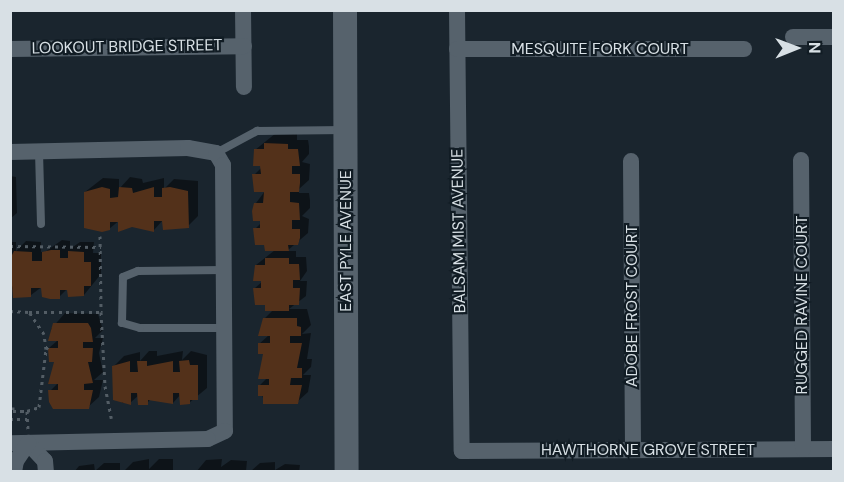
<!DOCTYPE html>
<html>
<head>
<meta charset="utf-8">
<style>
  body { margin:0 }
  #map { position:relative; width:844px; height:482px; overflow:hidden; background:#1a252e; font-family:"DM Sans",sans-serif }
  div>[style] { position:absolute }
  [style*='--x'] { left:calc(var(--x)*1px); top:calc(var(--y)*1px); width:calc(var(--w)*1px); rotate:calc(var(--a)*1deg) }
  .shadow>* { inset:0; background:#0007 }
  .building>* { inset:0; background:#53311a }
  .path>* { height:3px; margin-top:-1.5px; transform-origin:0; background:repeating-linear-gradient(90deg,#535d65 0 3px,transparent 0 7.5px) }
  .lane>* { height:8px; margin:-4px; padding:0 4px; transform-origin:4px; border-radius:4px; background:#56626c }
  .street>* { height:16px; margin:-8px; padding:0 8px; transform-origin:8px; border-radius:8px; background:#56626c }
  .secondary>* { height:24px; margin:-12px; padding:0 12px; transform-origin:12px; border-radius:12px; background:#56626c }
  span { translate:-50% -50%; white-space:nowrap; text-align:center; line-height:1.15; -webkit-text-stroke:4.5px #111c24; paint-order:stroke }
  .street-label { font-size:16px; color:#d8e0e5 }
  .frame { position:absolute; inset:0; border:12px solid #d8e0e5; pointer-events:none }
  .north { position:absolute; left:766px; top:18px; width:60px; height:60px; -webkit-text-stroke:4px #111c24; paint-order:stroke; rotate:89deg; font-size:16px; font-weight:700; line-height:24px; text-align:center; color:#d8e0e5 }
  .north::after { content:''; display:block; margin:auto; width:21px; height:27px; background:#d8e0e5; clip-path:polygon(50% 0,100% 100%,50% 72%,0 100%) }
</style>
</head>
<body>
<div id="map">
  <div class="shadow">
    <div style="clip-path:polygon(276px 133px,297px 134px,297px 140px,308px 140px,309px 146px,309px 154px,302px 162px,310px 164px,309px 180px,299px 189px,299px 193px,309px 193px,310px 200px,310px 208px,302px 216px,309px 219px,308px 233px,287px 251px,296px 251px,296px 257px,306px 257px,307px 271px,300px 281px,307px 281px,306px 296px,289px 309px,307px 309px,311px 325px,302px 334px,311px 333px,307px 359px,312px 359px,311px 367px,303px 375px,311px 375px,308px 392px,297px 402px,264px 403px,260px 385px,267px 378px,264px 352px,259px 344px,269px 335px,264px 319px,274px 309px,255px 288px,264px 280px,256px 265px,275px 250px,255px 229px,262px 222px,256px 203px,265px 191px,254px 175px,264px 165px,255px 150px)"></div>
    <div style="clip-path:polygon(10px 176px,16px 177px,17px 213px,10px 219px)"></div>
    <div style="clip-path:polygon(130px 177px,142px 179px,143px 183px,164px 178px,164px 189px,174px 179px,198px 181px,198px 216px,188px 226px,163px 220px,154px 230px,132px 226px,120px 230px,120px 220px,109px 229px,93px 230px,85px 192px,103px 178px,119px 179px,119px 189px)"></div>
    <div style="clip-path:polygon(62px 240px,70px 241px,70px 249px,80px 242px,94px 242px,93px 253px,101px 253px,101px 274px,84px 295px,69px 287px,59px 297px,43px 286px,31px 295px,15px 287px,10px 291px,10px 242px,16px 242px,16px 251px,26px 241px,41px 242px,41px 252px,45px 252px)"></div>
    <div style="clip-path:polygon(65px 313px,98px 314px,103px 330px,95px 338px,103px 338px,99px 353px,103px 372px,94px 380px,103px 380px,99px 397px,88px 407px,50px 391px,59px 382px,50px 382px,55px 360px,49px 348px,58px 340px,50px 340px,51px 329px)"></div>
    <div style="clip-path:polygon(149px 351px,157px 351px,157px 356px,183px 351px,182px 360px,191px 351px,207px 355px,207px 388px,189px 403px,181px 394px,173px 403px,151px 399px,147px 403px,139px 395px,130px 403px,122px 403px,114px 366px,124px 356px,140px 352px,140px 361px)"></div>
    <div style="clip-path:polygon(149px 459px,149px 469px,159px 459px,173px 459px,173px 470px,180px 472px,123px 472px,133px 462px)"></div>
    <div style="clip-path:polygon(222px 459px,221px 467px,231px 460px,247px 461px,246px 471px,251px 471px,260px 463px,275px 462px,275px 470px,285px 464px,300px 465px,299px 472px,196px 472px,206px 460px)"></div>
    <div style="clip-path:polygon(104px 463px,120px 463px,120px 472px,74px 472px,79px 466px,94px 464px,95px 471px)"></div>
  </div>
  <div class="building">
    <div style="clip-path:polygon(264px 143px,288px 144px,288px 149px,298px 149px,300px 166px,292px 166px,292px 174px,300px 174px,300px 183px,299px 192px,290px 192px,290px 202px,299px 203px,300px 220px,292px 220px,292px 229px,300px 229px,300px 238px,298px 245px,288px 245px,289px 251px,265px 251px,264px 245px,255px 245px,253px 228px,260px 228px,260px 221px,253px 221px,252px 211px,254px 203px,263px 203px,264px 192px,254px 192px,252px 174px,261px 174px,260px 166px,253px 166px,254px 149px,264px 149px)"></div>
    <div style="clip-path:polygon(119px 187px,132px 188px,133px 193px,154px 187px,154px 197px,162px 197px,162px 188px,170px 187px,188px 191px,189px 228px,163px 230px,162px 221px,154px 221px,154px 232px,132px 227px,118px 232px,118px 222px,110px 222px,110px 230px,102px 232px,84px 228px,84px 192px,102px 187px,110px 189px,110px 198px,118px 197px)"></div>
    <div style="clip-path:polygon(51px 250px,60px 250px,60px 258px,68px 258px,68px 251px,84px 252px,84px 262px,91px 262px,91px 286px,84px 286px,84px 296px,68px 297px,67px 290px,60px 290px,60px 299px,50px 299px,42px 297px,41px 288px,31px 288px,31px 297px,13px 298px,10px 259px,14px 251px,32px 252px,32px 261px,42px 261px,42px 252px)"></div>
    <div style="clip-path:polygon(265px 258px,289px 258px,289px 264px,299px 264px,300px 280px,293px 280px,293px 288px,300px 288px,299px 305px,289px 305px,289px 311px,265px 311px,265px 305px,255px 305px,253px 288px,261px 288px,261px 281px,253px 281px,255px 265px,265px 265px)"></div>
    <div style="clip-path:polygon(263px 318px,297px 318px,297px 326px,301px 327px,301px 336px,290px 336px,290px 343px,302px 343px,297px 368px,302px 368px,302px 378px,291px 378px,290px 385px,302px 385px,298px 404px,263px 404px,263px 396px,258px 396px,258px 385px,269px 385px,269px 379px,258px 379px,263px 354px,258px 354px,258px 343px,270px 343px,270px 336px,258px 336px)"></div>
    <div style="clip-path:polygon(53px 323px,88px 323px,91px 328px,93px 342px,83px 342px,83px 348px,93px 348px,92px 362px,88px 362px,93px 383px,84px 384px,84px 390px,93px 390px,89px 409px,53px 409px,49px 402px,48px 390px,58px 390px,58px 384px,48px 384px,54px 362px,49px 362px,48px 348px,58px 348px,58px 341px,48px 341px)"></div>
    <div style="clip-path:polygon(189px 360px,190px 365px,198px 365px,198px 400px,190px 400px,190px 404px,180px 405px,179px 393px,173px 393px,173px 404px,148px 400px,148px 405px,138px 405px,137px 393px,131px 393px,131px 405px,113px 400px,112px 366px,130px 361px,130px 372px,138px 372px,137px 361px,147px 361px,147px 366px,173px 361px,173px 372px,180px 372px,179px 361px)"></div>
  </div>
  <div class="path">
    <div style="--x:100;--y:236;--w:76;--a:89.2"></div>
    <div style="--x:10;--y:246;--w:91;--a:0.6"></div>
    <div style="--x:10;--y:311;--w:19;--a:3"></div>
    <div style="--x:46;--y:349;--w:15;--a:-98"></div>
    <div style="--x:44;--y:334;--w:27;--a:-124"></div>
    <div style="--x:29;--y:312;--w:72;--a:0"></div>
    <div style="--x:101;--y:312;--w:74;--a:86.9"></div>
    <div style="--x:105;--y:386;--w:33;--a:79"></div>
    <div style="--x:13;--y:407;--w:4;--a:90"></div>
    <div style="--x:13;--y:411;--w:14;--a:0"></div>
    <div style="--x:27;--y:411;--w:18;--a:87"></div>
    <div style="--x:27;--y:411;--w:13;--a:-18"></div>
    <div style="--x:39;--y:407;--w:58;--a:-83.1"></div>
    <div style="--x:46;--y:349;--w:6;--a:-45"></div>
    <div style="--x:10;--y:419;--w:17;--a:0"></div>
  </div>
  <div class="lane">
    <div style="--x:39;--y:152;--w:72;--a:88.4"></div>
    <div style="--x:216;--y:153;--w:47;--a:-28.2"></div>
    <div style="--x:257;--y:131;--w:88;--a:-0.7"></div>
    <div style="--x:224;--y:328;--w:84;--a:180"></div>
    <div style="--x:140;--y:328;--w:19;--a:-164"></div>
    <div style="--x:122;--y:323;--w:46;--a:-88.8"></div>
    <div style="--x:123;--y:277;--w:16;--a:-22"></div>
    <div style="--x:138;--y:271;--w:86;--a:-0.7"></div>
  </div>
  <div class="street">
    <div style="--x:243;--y:10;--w:77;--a:89.3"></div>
    <div style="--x:457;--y:10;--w:441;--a:89.4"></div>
    <div style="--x:462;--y:451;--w:372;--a:-0.3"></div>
    <div style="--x:793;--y:37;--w:41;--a:0"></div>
    <div style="--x:10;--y:49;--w:234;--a:-0.7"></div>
    <div style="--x:457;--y:49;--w:287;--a:0"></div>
    <div style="--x:10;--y:152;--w:178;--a:-1.3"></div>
    <div style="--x:188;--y:148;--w:28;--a:10"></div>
    <div style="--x:216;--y:153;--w:14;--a:60"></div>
    <div style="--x:223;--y:165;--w:266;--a:89.6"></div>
    <div style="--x:225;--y:431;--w:19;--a:155"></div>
    <div style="--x:208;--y:439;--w:198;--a:178.8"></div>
    <div style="--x:801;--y:160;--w:289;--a:89.6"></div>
    <div style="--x:631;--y:161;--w:289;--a:89.6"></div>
    <div style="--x:28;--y:443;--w:25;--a:47"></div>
    <div style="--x:45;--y:461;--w:11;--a:85"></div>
    <div style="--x:14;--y:472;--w:11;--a:-80"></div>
    <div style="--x:16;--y:461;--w:22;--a:-56"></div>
  </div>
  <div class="secondary">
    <div style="--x:345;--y:10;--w:462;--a:89.8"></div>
  </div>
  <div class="street-label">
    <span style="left:127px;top:47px;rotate:-1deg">LOOKOUT BRIDGE STREET</span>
    <span style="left:600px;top:49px">MESQUITE FORK COURT</span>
    <span style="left:459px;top:231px;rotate:-91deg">BALSAM MIST AVENUE</span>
    <span style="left:346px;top:241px;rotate:-90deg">EAST PYLE AVENUE</span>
    <span style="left:802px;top:305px;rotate:-90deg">RUGGED RAVINE COURT</span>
    <span style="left:632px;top:306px;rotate:-90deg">ADOBE FROST COURT</span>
    <span style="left:648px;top:450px">HAWTHORNE GROVE STREET</span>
  </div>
  <div class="frame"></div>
  <div class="north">N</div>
</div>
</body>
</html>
